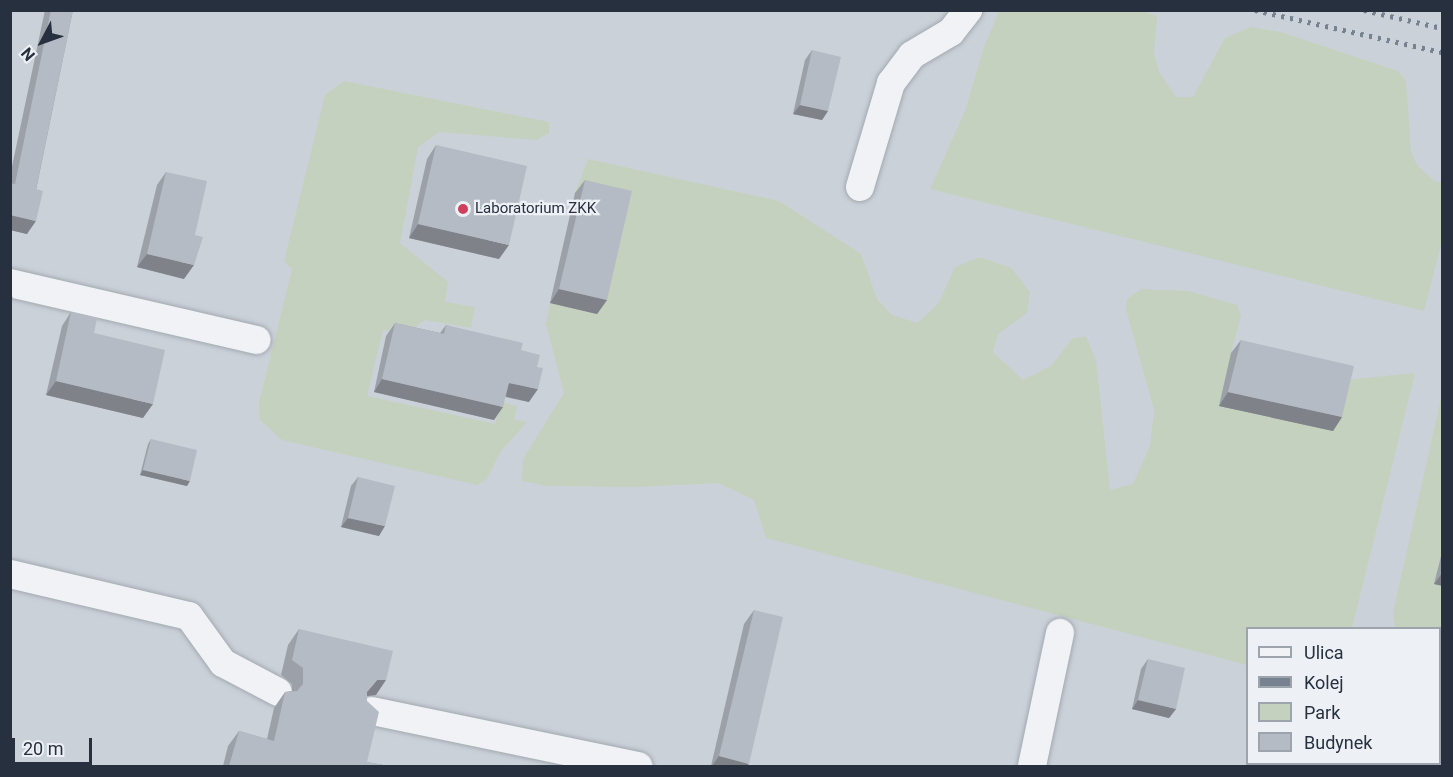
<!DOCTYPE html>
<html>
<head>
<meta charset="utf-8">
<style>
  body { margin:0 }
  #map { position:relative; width:1453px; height:777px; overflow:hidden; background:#dde2e7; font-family:Roboto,sans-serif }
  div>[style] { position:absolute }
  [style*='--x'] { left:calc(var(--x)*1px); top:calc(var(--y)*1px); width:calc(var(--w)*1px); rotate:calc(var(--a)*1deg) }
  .built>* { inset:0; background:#cbd1d9 }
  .green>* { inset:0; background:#c4d1be }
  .roads { filter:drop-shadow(0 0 2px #a3a9b1) drop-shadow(0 0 2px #a3a9b1) }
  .minor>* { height:28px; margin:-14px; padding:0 14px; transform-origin:14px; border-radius:14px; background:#f0f2f6 }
  .rail>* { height:4.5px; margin-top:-2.25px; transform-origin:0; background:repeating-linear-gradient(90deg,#778291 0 3px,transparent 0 9px) }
  .wall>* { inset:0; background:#9ca1a9 }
  .shaded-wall>* { inset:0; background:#7f8389 }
  .building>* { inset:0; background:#b5bbc4 }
  .dots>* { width:16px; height:16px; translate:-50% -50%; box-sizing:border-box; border:3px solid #edf1f5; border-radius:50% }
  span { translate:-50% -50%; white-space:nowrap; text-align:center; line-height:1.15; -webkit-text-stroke:4.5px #edf1f5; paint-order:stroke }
  .poi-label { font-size:15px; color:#27303e }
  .left { translate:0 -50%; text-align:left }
  .frame { position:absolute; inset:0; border:12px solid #27303e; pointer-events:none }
  .legend { position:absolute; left:1246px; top:627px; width:195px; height:138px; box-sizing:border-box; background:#edf1f5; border:2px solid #9ea4ac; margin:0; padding:8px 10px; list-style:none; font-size:18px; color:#27303e }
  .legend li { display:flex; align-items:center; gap:12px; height:30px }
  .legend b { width:30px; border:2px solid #9ea4ac }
  .north { position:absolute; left:12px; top:12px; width:60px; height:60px; -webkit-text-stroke:4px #edf1f5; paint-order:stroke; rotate:229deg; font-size:16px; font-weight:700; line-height:24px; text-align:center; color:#27303e }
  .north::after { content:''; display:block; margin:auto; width:21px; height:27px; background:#27303e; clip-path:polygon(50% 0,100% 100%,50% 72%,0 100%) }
  .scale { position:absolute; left:12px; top:738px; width:80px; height:27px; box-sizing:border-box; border:3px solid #27303e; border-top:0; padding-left:8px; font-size:18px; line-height:21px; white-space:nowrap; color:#27303e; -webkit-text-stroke:4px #edf1f5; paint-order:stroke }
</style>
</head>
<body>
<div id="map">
  <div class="built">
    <div style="clip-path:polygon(evenodd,10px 11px,1442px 11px,1442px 766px,11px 766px,10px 11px,1248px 628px,1440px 628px,1440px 764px,1248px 764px,1248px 628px)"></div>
  </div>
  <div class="green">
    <div style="clip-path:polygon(999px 11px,1140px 10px,1157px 16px,1154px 54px,1159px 72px,1176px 97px,1193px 97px,1225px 38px,1251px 27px,1281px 32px,1398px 71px,1406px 81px,1411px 151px,1417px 165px,1434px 181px,1442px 182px,1442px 241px,1424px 311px,930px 189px,965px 111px,983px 50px)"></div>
    <div style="clip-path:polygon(344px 81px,549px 122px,549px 133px,537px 140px,439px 132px,418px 147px,400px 243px,448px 282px,445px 302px,475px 307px,471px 328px,425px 320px,406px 334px,383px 330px,367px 396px,495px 424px,500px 402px,517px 406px,514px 419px,527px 422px,501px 451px,487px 479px,477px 485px,282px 440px,260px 420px,259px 403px,292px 269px,284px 261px,325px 95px)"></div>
    <div style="clip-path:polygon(588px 159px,779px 201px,861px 254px,877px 299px,892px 315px,917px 323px,938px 304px,955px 267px,980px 257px,1011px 268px,1030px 292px,1027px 313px,998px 334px,993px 352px,1023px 380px,1051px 366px,1072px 339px,1086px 336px,1096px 360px,1110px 490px,1133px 484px,1150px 446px,1154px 410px,1126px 309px,1127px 299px,1141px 289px,1189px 291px,1237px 305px,1241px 316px,1231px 353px,1344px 380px,1415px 373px,1352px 628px,1248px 628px,1247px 665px,766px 538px,754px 500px,718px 483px,635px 487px,548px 486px,522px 481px,523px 459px,564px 393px,546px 324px,550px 303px,597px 314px,622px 205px,575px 193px)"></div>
    <div style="clip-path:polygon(1442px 394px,1442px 696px,1440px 628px,1395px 628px,1393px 613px)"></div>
  </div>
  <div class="roads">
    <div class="minor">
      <div style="--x:860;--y:187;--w:109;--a:-73.4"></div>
      <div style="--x:891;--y:83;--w:35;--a:-53"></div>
      <div style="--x:912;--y:55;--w:45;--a:-30.5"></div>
      <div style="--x:951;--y:32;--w:28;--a:-52"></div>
      <div style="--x:10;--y:283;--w:253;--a:13"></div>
      <div style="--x:10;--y:574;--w:184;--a:13.2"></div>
      <div style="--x:189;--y:616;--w:58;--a:54.1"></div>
      <div style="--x:223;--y:663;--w:62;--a:27.8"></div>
      <div style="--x:372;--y:711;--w:272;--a:11.7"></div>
      <div style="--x:1032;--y:766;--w:136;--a:-78.1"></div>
    </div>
  </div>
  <div class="rail">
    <div style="--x:1255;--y:10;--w:192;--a:12.7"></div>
    <div style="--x:1364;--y:10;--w:80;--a:13"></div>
  </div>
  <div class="wall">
    <div style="clip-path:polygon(45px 10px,73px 10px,27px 234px,10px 230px,10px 176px)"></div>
    <div style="clip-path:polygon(812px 50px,828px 111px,822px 120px,793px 114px,805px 60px)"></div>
    <div style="clip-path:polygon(436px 145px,499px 259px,409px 238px,427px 159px)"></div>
    <div style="clip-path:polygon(166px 172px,184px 279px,137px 267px,157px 185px)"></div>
    <div style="clip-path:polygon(585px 180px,607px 300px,597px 314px,550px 303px,575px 193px)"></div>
    <div style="clip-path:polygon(71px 312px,94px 333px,143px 418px,46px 395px,62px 326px)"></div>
    <div style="clip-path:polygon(395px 323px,440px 333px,446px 325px,521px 350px,529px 402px,505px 397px,494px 420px,374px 392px,386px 336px)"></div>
    <div style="clip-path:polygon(1241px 340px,1342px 417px,1333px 431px,1219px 406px,1231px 353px)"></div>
    <div style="clip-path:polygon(151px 439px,187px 486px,140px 475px,148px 444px)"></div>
    <div style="clip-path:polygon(358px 477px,379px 536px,341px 527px,351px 486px)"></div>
    <div style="clip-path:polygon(1443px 548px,1443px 586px,1434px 584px)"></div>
    <div style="clip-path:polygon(754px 610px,747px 766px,711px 766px,744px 624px)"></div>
    <div style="clip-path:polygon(299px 629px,376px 695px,367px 696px,367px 762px,389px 766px,223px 766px,228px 746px,239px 731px,267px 739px,274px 708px,285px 692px,292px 691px,292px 684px,281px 675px,288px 645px)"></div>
    <div style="clip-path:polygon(1148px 659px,1176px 709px,1169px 718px,1132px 709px,1141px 669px)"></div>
  </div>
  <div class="shaded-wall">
    <div style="clip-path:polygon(800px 105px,828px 111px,822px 120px,793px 114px)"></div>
    <div style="clip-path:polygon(10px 215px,36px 221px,27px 234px,10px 230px)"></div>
    <div style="clip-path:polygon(418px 224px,509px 245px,499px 259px,409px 238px)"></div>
    <div style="clip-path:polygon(147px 254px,194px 265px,184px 279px,137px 267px)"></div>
    <div style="clip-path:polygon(559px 289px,607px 300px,597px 314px,550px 303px)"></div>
    <div style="clip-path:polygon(382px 379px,503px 407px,494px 420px,374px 392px)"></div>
    <div style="clip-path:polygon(56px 381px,153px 404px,143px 418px,46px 395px)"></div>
    <div style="clip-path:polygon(509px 383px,538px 389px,529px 402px,500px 395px)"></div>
    <div style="clip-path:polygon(1228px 392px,1342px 417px,1333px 431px,1219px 406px)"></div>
    <div style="clip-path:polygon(143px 470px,190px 481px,187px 486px,140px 475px)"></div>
    <div style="clip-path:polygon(348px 518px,385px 526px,379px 536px,341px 527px)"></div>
    <div style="clip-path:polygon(1443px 572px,1443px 586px,1434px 584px)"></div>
    <div style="clip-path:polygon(377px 680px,386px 680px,376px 695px,366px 696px,367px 692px)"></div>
    <div style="clip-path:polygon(1138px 700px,1176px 709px,1169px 718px,1132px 709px)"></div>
    <div style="clip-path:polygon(719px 756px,749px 764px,747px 766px,712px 766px)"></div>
  </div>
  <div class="building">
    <div style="clip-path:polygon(51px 10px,73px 10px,36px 189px,43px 191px,36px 221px,10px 215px,10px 183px,15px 184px)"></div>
    <div style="clip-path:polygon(812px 50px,841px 57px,828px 111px,800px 105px)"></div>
    <div style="clip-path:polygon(436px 145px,527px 166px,509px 245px,418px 224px)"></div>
    <div style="clip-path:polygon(166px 172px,207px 181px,195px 235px,203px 237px,194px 265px,147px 254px)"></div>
    <div style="clip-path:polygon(585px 180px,632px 191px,607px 300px,559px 289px)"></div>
    <div style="clip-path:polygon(10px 296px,13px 297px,10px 310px)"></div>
    <div style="clip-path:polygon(71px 312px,97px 318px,94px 333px,165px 350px,153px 404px,56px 381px)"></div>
    <div style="clip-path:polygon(395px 323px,444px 334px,446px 325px,523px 343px,521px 350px,540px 355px,537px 367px,543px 368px,538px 389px,509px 383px,503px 407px,382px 379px)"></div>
    <div style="clip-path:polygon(1241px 340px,1354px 366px,1342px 417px,1228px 392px)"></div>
    <div style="clip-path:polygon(151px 439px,197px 450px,190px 481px,143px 470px)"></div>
    <div style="clip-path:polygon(358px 477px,395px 486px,385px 526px,348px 518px)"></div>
    <div style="clip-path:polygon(754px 610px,783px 617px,749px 764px,719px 756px)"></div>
    <div style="clip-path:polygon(299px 629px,393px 651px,386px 680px,377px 680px,367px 692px,367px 701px,379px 712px,367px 762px,389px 766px,229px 766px,239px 731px,274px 741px,285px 692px,297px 691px,303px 684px,303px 668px,292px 660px)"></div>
    <div style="clip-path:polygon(1148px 659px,1185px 668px,1176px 709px,1138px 700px)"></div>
  </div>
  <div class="dots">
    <div style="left:463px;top:209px;background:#d03f5c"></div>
  </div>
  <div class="poi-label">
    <span class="left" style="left:475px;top:209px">Laboratorium ZKK</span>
  </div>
  <div class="frame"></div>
  <ul class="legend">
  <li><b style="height:8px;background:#f0f2f6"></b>Ulica</li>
  <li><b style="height:8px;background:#778291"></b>Kolej</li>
  <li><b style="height:16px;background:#c4d1be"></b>Park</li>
  <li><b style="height:16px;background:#b5bbc4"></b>Budynek</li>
  </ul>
  <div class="north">N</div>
  <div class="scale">20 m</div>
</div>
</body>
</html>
